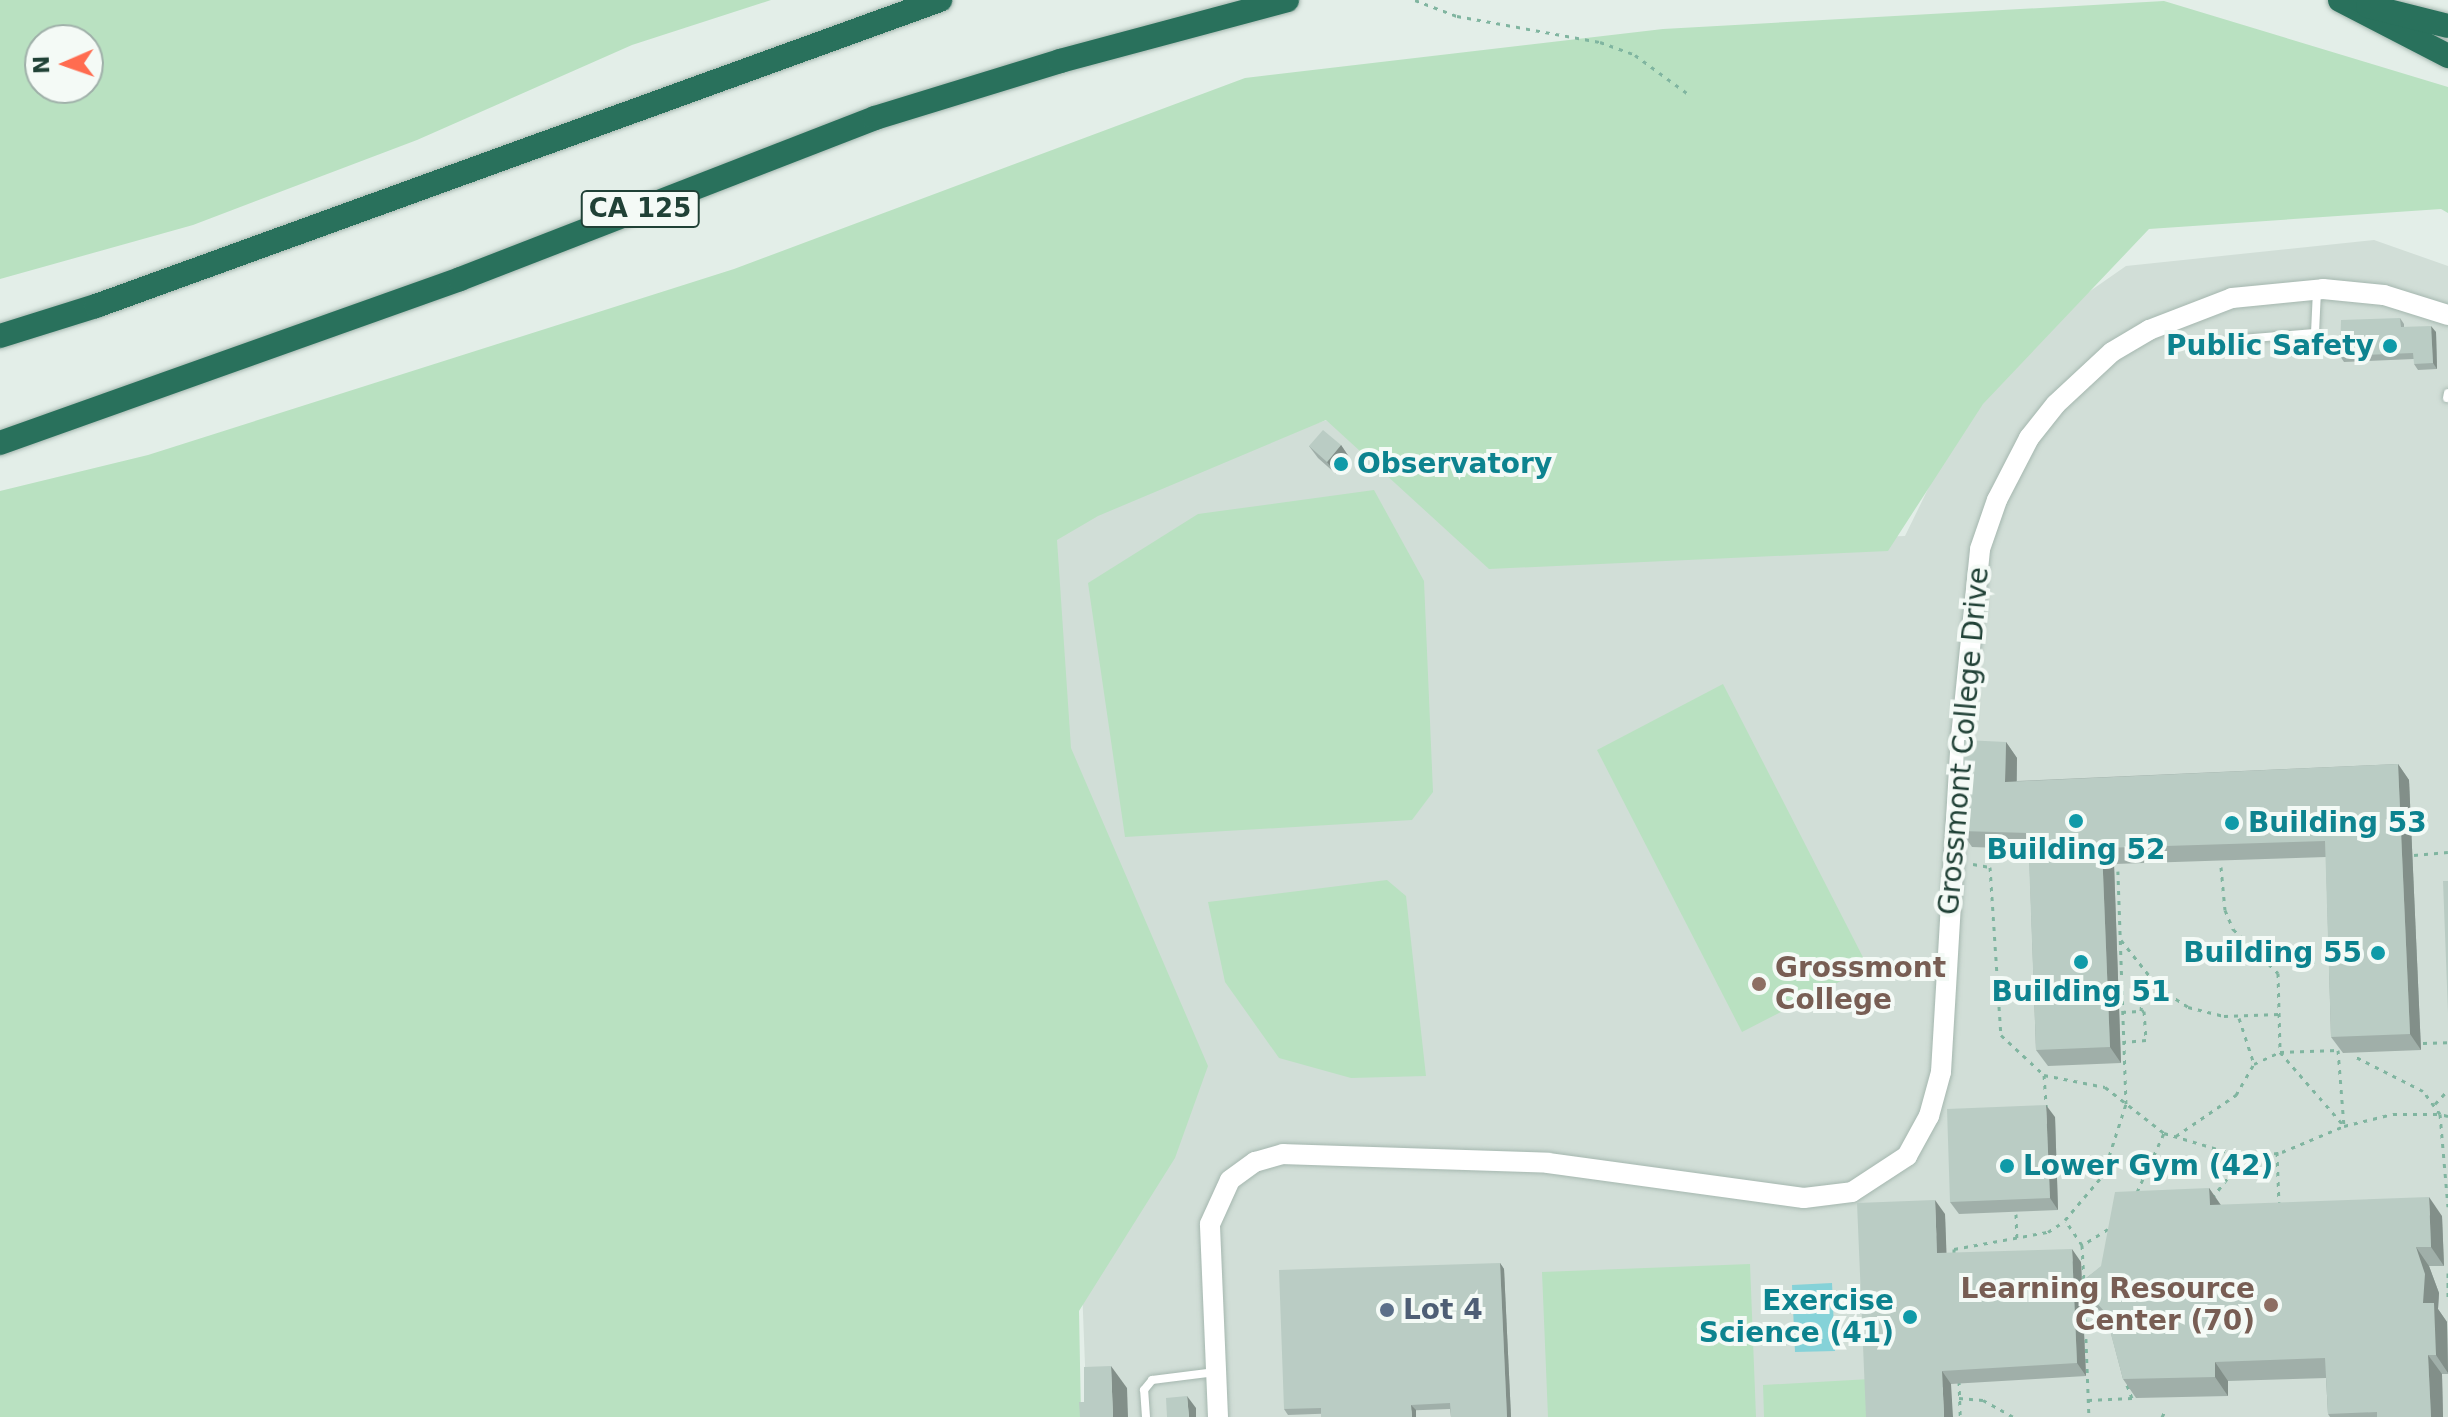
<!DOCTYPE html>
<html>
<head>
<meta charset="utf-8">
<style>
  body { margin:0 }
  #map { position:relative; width:2448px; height:1417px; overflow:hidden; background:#e3eee8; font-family:"DejaVu Sans",sans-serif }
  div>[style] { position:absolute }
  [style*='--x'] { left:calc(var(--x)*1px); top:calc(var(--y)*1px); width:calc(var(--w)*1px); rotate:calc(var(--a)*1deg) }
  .built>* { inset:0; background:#d1ded7 }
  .green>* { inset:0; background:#b9e1c1 }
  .water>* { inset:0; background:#85d2d8 }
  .path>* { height:3px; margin-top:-1.5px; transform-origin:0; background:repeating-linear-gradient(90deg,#80b5a0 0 4px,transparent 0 10px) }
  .roads { filter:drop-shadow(0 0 2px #a5b7af) drop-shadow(0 0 2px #a5b7af) }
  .service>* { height:8px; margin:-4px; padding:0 4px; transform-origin:4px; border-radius:4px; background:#fff }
  .tertiary>* { height:20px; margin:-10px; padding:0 10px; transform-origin:10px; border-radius:10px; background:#fff }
  .motorway>* { height:24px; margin:-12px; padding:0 12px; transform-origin:12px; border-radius:12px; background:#29715c }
  .wall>* { inset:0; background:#a0afa9 }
  .shaded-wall>* { inset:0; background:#828f89 }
  .building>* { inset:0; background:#baccc4 }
  .dots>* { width:22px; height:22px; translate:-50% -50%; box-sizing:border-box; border:4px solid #f4faf6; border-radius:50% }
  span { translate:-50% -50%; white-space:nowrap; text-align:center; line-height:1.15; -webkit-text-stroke:8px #f4faf6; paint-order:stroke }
  .shield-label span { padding:2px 6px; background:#f4faf6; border:2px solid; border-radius:6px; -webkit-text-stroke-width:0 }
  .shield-label { font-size:26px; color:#204136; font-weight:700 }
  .culture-label { font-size:28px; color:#0d838f; font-weight:700 }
  .right { translate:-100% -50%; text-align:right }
  .left { translate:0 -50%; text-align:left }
  .street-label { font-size:28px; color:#204136 }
  .education-label { font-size:28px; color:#785e54; font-weight:700 }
  .service-label { font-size:28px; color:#4e5e75; font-weight:700 }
  .north { position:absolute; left:24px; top:24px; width:80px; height:80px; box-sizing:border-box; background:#f4faf6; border:2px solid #9fb0a9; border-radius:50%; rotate:268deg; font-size:22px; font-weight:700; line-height:32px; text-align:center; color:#204136 }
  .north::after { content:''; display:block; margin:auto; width:28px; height:36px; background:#ff6c50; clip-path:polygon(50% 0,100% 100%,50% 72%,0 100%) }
</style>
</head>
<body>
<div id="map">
  <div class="built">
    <div style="clip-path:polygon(2374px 240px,2448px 266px,2448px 1417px,1087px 1417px,1052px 508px,1327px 420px,1501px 551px,1905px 536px,1991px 360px,2126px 266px)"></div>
  </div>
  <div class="green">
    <div style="clip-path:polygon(evenodd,0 0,771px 0,632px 45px,417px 140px,193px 225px,0 279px,0 0,40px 40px,88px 40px,88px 88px,40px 88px,40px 40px)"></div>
    <div style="clip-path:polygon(2164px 1px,2448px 87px,2448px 213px,2441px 209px,2149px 229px,1983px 404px,1888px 551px,1489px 569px,1326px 420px,1098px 516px,1057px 540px,1071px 748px,1208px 1066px,1175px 1158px,1079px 1311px,1081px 1417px,0 1417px,0 491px,148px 455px,734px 269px,1245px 78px,1663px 29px)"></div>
    <div style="clip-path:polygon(1374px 490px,1424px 581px,1433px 792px,1412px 820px,1125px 837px,1088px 583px,1198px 514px)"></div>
    <div style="clip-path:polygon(1723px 684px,1868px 967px,1742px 1032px,1597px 750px)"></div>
    <div style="clip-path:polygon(1387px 880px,1406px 896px,1426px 1076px,1351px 1078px,1279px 1058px,1225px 982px,1208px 902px)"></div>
    <div style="clip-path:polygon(1750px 1264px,1756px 1417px,1548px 1417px,1542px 1272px)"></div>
    <div style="clip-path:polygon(1870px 1379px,1872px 1417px,1764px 1417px,1763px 1385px)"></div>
  </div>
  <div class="water">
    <div style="clip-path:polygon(1832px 1283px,1835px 1351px,1795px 1352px,1792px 1285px)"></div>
  </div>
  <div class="path">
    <div style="--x:1415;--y:0;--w:45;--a:20.9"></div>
    <div style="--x:1457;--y:16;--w:145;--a:10.3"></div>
    <div style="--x:1600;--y:42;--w:37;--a:20"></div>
    <div style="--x:1635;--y:55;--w:66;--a:36.3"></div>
    <div style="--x:2414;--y:855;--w:34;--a:-5"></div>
    <div style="--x:1973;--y:864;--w:17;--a:10"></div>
    <div style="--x:1990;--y:867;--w:168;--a:86.3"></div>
    <div style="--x:2001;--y:1035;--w:59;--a:42.9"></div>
    <div style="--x:2044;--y:1075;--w:62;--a:11.1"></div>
    <div style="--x:2105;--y:1087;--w:75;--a:37.9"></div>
    <div style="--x:2164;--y:1133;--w:84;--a:16.7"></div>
    <div style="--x:2244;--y:1157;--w:38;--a:-7"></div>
    <div style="--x:2282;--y:1152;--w:67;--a:-22.8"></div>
    <div style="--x:2344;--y:1126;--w:50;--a:-13.8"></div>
    <div style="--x:2393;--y:1114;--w:47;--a:0"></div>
    <div style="--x:2440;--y:1114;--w:29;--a:-126"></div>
    <div style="--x:2423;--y:1091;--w:77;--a:-153.1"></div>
    <div style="--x:2221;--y:867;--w:43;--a:84.7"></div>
    <div style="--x:2225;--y:910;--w:21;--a:67"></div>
    <div style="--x:2233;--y:929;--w:63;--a:44.4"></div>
    <div style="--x:2278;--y:973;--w:79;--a:88.5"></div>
    <div style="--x:2280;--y:1052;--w:98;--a:49.1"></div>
    <div style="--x:2121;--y:940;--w:61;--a:51.6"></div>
    <div style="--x:2159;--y:988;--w:35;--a:33"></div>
    <div style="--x:2188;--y:1007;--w:37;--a:14"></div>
    <div style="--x:2224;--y:1016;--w:55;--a:-2.1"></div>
    <div style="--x:2271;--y:964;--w:60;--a:-2.9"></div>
    <div style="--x:2141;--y:1011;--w:14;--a:-86"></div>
    <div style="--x:2142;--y:997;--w:18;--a:-45"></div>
    <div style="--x:2122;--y:1012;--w:22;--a:-3"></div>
    <div style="--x:2144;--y:1011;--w:29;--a:86"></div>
    <div style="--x:2146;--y:1040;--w:22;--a:175"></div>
    <div style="--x:2239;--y:1018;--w:48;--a:71.9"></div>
    <div style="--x:2423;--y:1043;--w:25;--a:-2"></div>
    <div style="--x:2044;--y:1075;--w:32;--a:86"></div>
    <div style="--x:2435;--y:1104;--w:19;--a:-47"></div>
    <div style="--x:2448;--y:1116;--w:8;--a:-166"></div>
    <div style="--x:2440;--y:1114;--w:93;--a:85.1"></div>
    <div style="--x:2176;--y:1136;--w:73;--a:-34.3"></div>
    <div style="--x:2236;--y:1095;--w:36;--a:-60"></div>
    <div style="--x:2254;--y:1064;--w:29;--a:-25"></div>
    <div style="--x:2280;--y:1052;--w:58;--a:-2"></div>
    <div style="--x:2338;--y:1050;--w:76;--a:85.5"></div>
    <div style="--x:2277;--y:1152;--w:53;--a:87.8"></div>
    <div style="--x:2137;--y:1192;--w:65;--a:-65.4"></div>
    <div style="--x:2212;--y:1198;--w:52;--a:-52"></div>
    <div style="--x:2016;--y:1214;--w:24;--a:88"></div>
    <div style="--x:2108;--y:1229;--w:31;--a:148"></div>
    <div style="--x:2082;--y:1245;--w:30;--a:-124"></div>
    <div style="--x:2065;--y:1220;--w:59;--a:-49.8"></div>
    <div style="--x:2103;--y:1175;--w:75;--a:-72.1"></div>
    <div style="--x:2126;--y:1104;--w:233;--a:-92"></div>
    <div style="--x:2082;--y:1245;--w:36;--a:87"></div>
    <div style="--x:1954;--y:1253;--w:4;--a:-90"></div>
    <div style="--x:1954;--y:1249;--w:96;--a:-10.3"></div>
    <div style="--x:2048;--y:1232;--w:20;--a:-33"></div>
    <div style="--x:2448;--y:1273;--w:24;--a:90"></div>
    <div style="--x:2084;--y:1289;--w:128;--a:87.8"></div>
    <div style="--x:2086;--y:1327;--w:19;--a:-32"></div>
    <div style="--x:1959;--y:1381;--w:36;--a:88"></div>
    <div style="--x:1959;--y:1398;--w:24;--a:5"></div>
    <div style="--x:1983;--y:1400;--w:35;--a:29"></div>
    <div style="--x:2088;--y:1400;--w:44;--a:-2.6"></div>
    <div style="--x:2132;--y:1398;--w:17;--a:-111"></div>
    <div style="--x:2162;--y:1417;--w:9;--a:-63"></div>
  </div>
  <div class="roads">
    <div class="service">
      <div style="--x:2229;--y:340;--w:86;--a:-4.7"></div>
      <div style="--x:2315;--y:333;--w:43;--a:-87.3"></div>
      <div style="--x:2447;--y:398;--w:5;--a:-79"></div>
      <div style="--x:1146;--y:1417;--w:27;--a:-94"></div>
      <div style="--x:1144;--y:1390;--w:13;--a:-51"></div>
      <div style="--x:1152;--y:1380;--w:64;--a:-7.2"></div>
    </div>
    <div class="tertiary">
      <div style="--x:1218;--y:1417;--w:193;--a:-92.4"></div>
      <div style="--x:1210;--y:1224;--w:48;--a:-65.6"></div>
      <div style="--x:1230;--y:1180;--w:31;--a:-36"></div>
      <div style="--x:1255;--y:1162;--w:29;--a:-16"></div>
      <div style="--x:1283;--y:1154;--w:265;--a:1.9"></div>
      <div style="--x:1548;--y:1163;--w:258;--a:7.8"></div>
      <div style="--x:1804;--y:1198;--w:48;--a:-7.1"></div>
      <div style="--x:1852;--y:1192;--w:66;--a:-33.2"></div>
      <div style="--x:1907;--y:1156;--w:46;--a:-61.2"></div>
      <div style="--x:1929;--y:1116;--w:46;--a:-74.7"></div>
      <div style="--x:1941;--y:1072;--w:336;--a:-86.6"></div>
      <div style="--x:1961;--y:737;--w:189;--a:-84.2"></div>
      <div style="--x:1980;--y:549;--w:52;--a:-70.9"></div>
      <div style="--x:1997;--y:500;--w:70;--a:-62.7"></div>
      <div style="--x:2029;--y:438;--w:43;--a:-51.5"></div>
      <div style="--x:2056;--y:404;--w:76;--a:-42.9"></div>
      <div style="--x:2112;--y:352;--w:43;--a:-30.7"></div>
      <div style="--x:2149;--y:330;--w:89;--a:-21.1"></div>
      <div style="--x:2232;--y:298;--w:91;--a:-5.6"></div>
      <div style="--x:2323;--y:289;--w:61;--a:5.6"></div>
      <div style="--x:2384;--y:295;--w:67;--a:17.4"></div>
    </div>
    <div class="motorway">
      <div style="--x:2340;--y:0;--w:122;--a:27.4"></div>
      <div style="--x:2368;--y:6;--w:82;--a:14"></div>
      <div style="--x:0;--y:336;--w:101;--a:-17.4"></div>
      <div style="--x:96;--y:306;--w:898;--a:-19.93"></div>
      <div style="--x:0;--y:443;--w:488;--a:-19.6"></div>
      <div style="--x:460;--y:279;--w:445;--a:-21.2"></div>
      <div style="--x:875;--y:118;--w:194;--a:-17.1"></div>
      <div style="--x:1060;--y:61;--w:235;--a:-15"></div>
    </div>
  </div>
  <div class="wall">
    <div style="clip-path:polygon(2400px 318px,2404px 324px,2404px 327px,2436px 332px,2437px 369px,2418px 370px,2414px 364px,2414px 359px,2344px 362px,2340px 356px)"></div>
    <div style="clip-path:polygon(1341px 445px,1349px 457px,1336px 474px,1318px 458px,1309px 446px)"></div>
    <div style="clip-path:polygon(2006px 742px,2017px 758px,2017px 781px,2398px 764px,2409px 780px,2421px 1050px,2343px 1053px,2331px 1037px,2326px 857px,2114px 864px,2121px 1063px,2048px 1066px,2036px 1050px,2029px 849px,1972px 847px,1961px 831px)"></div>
    <div style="clip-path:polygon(2055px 1117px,2058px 1210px,1959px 1214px,1950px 1202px)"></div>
    <div style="clip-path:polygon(2209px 1188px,2221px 1205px,2442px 1216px,2444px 1266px,2429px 1266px,2439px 1293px,2438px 1309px,2447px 1322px,2448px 1374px,2442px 1374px,2443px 1417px,2330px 1417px,2328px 1414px,2326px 1378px,2228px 1381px,2228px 1396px,2136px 1398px,2123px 1379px,2107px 1318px,2092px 1303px,2082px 1289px,2086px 1376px,1951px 1384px,1866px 1417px,1945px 1214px,1946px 1253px,2081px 1262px,2082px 1281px)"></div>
    <div style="clip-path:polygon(1500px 1263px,1504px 1269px,1511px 1417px,1451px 1417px,1450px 1409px,1288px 1415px,1284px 1409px)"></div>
  </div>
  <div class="shaded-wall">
    <div style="clip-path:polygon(2431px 326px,2436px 332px,2437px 369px,2433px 363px)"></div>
    <div style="clip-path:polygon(1341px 445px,1349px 457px,1336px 474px,1327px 462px)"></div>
    <div style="clip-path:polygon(2006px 742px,2017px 758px,2016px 798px,2005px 782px)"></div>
    <div style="clip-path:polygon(2398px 764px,2409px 780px,2421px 1050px,2410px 1034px)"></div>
    <div style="clip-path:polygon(2102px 848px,2114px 864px,2121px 1063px,2110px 1047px)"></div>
    <div style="clip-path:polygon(2046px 1105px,2055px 1117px,2058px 1210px,2050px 1198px)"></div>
    <div style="clip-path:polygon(2209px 1188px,2222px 1207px,2210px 1205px)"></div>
    <div style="clip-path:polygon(2429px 1197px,2442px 1216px,2444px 1266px,2431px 1247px)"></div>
    <div style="clip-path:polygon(1935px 1200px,1945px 1214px,1947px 1266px,1937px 1253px)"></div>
    <div style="clip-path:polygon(2416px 1247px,2429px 1266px,2439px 1293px,2438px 1309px,2447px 1322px,2448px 1373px,2436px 1355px,2423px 1303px)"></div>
    <div style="clip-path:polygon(2072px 1249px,2081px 1262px,2082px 1288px,2079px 1284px,2082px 1289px,2086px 1376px,2077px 1363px)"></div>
    <div style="clip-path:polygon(1500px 1263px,1504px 1269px,1511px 1417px,1507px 1417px)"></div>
    <div style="clip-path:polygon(2428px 1355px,2442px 1374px,2443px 1417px,2431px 1417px)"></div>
    <div style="clip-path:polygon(2215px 1362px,2228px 1381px,2228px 1396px,2215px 1377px)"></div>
    <div style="clip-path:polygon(1111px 1366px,1127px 1388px,1128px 1417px,1113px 1417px)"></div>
    <div style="clip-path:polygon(1942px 1371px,1951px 1384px,1953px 1417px,1944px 1417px)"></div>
    <div style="clip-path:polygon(1187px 1396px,1196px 1408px,1196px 1417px,1189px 1417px)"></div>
    <div style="clip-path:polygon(1411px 1405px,1416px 1410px,1416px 1417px,1412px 1417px)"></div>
  </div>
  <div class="building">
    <div style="clip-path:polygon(2400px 318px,2401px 327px,2431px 326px,2433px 363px,2414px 364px,2413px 353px,2340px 356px,2341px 320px)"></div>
    <div style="clip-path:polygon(1323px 430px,1341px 445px,1327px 462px,1309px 446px)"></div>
    <div style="clip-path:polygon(1964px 740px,2006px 742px,2005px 782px,2398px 764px,2410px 1034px,2331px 1037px,2325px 841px,2102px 848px,2110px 1047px,2036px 1050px,2028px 833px,1961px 831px)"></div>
    <div style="clip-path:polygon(2443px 881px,2448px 881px,2448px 1013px)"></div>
    <div style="clip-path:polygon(2046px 1105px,2050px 1198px,1950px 1202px,1947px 1109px)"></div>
    <div style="clip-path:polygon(2209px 1188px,2210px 1205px,2429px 1197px,2431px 1247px,2416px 1247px,2425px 1274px,2423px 1303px,2434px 1303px,2436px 1355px,2428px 1355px,2431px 1417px,2377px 1417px,2377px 1412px,2328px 1414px,2325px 1358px,2215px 1362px,2215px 1377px,2123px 1379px,2105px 1312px,2079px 1284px,2101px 1266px,2115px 1192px)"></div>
    <div style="clip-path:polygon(1935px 1200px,1937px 1253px,2072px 1249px,2077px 1363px,1942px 1371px,1944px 1417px,1866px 1417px,1857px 1203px)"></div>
    <div style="clip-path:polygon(1500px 1263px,1507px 1417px,1451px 1417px,1450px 1403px,1411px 1405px,1412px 1417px,1321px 1417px,1321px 1408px,1284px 1409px,1279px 1270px)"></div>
    <div style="clip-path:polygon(1111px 1366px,1113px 1417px,1080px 1417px,1079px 1402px,1084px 1402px,1084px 1367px)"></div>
    <div style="clip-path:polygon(1187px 1396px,1189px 1417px,1167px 1417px,1166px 1398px)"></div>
  </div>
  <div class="dots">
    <div style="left:2390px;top:346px;background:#0f9aa8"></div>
    <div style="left:1341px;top:464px;background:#0f9aa8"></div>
    <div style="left:2076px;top:821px;background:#0f9aa8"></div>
    <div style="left:2232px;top:823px;background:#0f9aa8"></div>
    <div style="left:2378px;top:953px;background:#0f9aa8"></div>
    <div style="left:2081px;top:962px;background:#0f9aa8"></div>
    <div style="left:1759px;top:984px;background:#8d6e63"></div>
    <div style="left:2007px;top:1166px;background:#0f9aa8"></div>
    <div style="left:2271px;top:1305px;background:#8d6e63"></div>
    <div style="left:1387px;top:1310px;background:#5c6f8a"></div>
    <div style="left:1910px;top:1317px;background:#0f9aa8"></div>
  </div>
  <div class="shield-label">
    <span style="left:640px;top:209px">CA 125</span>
  </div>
  <div class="culture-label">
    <span class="right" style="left:2374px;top:346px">Public Safety</span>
    <span class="left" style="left:1357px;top:464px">Observatory</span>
    <span class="left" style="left:2248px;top:823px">Building 53</span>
    <span style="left:2076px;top:850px">Building 52</span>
    <span class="right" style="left:2362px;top:953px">Building 55</span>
    <span style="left:2081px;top:992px">Building 51</span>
    <span class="left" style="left:2023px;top:1166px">Lower Gym (42)</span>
    <span class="right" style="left:1894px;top:1317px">Exercise<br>Science (41)</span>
  </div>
  <div class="street-label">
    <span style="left:1964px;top:741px;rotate:-85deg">Grossmont College Drive</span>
  </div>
  <div class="education-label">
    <span class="left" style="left:1775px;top:984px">Grossmont<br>College</span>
    <span class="right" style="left:2255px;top:1305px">Learning Resource<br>Center (70)</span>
  </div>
  <div class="service-label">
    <span class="left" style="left:1403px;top:1310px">Lot 4</span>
  </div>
  <div class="north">N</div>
</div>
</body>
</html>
